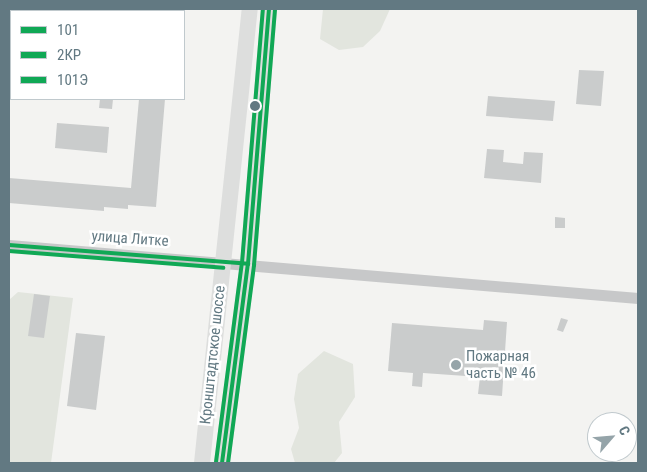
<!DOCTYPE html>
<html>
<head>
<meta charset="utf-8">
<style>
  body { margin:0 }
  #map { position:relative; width:647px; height:472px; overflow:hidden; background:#f3f3f1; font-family:"Roboto Condensed",sans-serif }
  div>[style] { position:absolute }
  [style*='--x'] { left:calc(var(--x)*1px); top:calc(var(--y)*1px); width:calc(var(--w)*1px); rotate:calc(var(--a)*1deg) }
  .green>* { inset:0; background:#e2e5de }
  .building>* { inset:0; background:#cacccc }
  .street>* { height:11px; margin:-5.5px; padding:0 5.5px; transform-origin:5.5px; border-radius:5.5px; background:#c7c8c9 }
  .secondary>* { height:16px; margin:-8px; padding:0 8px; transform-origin:8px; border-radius:8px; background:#dddedd }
  .bus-1>* { height:4px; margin:-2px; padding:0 2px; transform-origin:2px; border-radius:2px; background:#10a855 }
  .bus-2>* { height:4px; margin:-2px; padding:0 2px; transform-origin:2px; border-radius:2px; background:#10a855 }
  .bus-3>* { height:4px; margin:-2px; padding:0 2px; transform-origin:2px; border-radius:2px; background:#10a855 }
  .dots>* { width:14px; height:14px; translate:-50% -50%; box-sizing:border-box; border:2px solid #fff; border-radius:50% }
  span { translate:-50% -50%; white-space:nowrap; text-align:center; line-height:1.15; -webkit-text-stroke:5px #fff; paint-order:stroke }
  .street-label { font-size:15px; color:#627982 }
  .poi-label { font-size:15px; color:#627982 }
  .left { translate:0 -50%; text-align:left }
  .frame { position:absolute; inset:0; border:10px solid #627982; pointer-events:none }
  .legend { position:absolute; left:10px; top:10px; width:175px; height:90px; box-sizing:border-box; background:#fff; border:1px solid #c0c9cd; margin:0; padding:6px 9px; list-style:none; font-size:15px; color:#627982 }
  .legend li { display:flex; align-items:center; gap:10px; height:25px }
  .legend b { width:25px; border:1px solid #c0c9cd }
  .north { position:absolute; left:587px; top:412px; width:50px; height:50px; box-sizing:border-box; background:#fff; border:1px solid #c0c9cd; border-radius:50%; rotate:63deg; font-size:14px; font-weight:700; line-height:20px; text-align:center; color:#627982 }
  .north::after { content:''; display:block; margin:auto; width:18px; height:22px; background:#95a4a9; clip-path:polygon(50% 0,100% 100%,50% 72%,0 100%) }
</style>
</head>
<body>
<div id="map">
  <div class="green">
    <div style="clip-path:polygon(323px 9px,390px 9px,380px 31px,363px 47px,339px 50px,320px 39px)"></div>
    <div style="clip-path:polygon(18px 292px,73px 298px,51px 463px,9px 463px,9px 300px)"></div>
    <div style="clip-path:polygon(324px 351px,353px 364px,355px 397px,339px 422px,342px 453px,334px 463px,295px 463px,291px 449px,299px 428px,294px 399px,298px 374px)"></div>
  </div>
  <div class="building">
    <div style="clip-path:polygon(9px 9px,38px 9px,11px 11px,11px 44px)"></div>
    <div style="clip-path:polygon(58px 9px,82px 9px,58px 11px)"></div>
    <div style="clip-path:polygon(146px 9px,172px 9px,146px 11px)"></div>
    <div style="clip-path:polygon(579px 70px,604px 71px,601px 106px,576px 104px)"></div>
    <div style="clip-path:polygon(488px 96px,555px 101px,553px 121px,486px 116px)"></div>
    <div style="clip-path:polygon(100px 99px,113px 99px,112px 109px,99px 108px)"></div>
    <div style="clip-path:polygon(139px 99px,165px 99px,156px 207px,128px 205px,128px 209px,104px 207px,104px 211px,9px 203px,9px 178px,131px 188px)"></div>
    <div style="clip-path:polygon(57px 123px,109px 127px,107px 153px,55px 148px)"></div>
    <div style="clip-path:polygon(487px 149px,504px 150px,503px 162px,523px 164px,524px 152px,543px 153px,541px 183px,484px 178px)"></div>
    <div style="clip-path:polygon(555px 217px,565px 218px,565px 228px,555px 228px)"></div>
    <div style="clip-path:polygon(34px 294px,50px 296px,44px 338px,28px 336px)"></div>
    <div style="clip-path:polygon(561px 318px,568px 320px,563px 332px,557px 330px)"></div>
    <div style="clip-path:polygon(484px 320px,507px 322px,502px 396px,478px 394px,480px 377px,423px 373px,422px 387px,412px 386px,413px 373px,388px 371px,392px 323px,483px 330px)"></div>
    <div style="clip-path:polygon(76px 333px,105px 336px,96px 410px,67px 406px)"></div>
  </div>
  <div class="street">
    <div style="--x:9;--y:245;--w:631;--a:4.82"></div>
  </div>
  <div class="secondary">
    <div style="--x:202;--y:463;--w:457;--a:-84"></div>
    <div style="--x:222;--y:463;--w:201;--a:-82.6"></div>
    <div style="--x:248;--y:264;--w:256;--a:-85.3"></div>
  </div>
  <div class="bus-1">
    <div style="--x:9;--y:245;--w:240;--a:4.5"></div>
    <div style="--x:222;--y:463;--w:201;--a:-82.6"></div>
    <div style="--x:248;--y:264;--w:256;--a:-85.3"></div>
  </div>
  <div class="bus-2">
    <div style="--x:9;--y:251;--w:215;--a:4.5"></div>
    <div style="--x:228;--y:463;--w:200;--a:-82.5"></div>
    <div style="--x:254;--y:265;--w:256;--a:-85.3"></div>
  </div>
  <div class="bus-3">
    <div style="--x:216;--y:462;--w:201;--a:-82.6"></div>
    <div style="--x:242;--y:263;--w:255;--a:-85.3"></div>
  </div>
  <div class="dots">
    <div style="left:255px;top:106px;background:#627982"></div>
    <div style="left:456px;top:365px;background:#95a4a9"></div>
  </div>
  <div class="street-label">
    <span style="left:130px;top:239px;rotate:4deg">улица Литке</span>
    <span style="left:213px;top:355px;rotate:-84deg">Кронштадтское шоссе</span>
  </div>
  <div class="poi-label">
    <span class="left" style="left:466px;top:365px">Пожарная<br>часть № 46</span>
  </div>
  <div class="frame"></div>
  <ul class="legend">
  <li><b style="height:6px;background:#10a855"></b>101</li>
  <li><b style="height:6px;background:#10a855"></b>2КР</li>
  <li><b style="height:6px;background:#10a855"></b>101Э</li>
  </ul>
  <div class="north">С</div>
</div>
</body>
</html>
